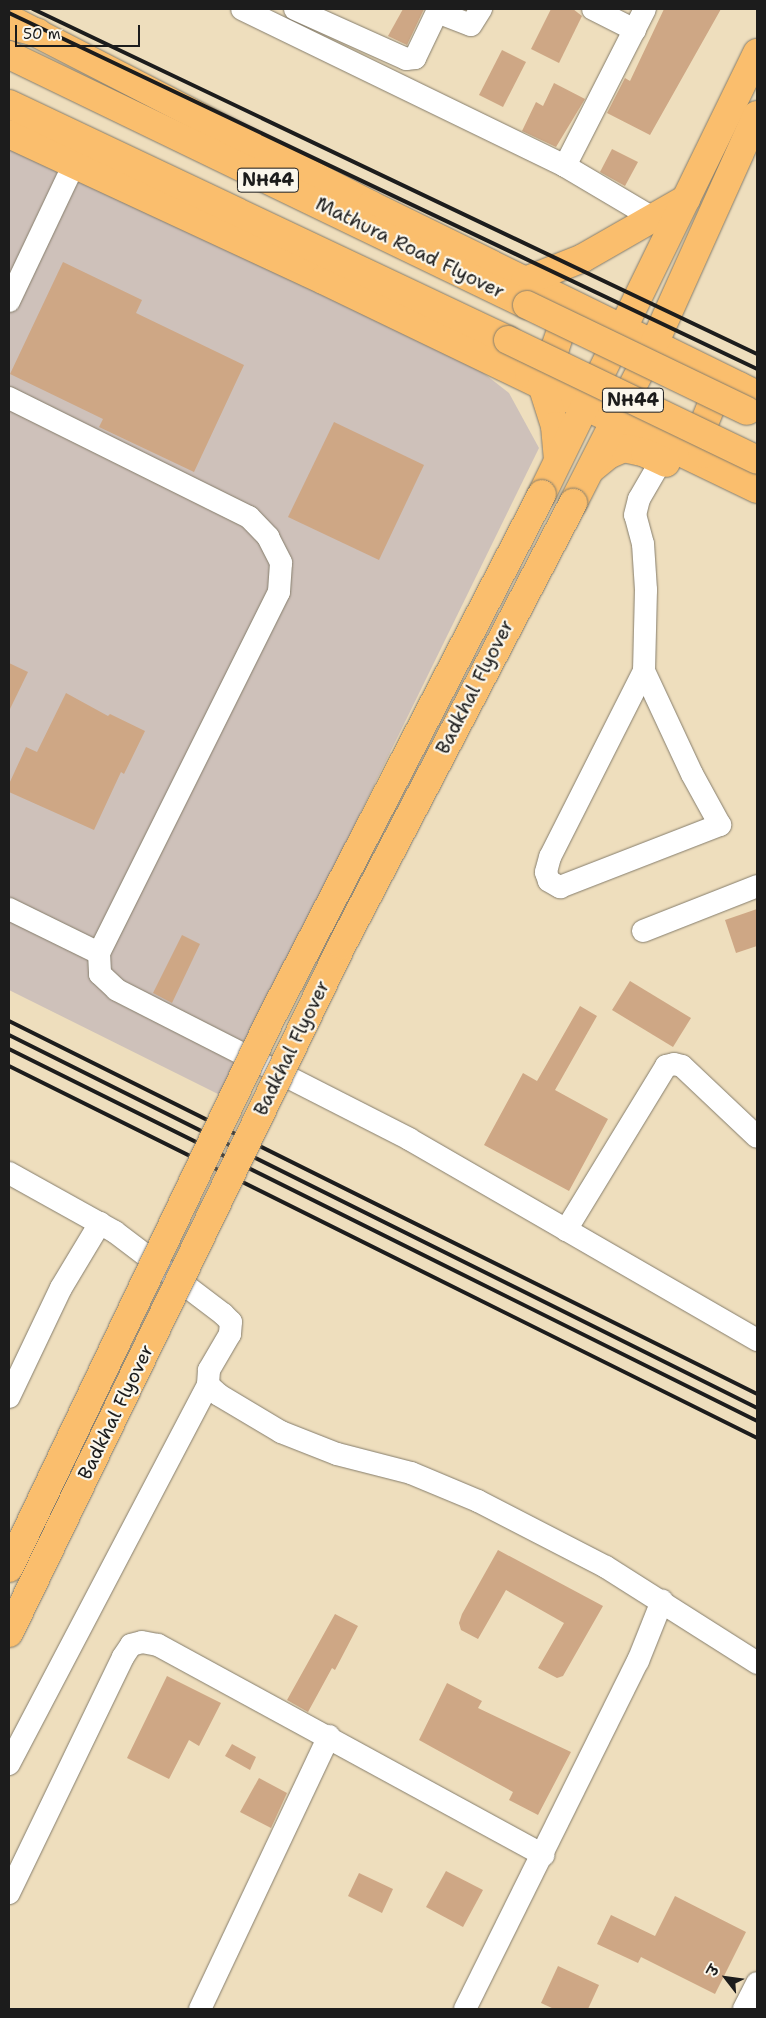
<!DOCTYPE html>
<html>
<head>
<meta charset="utf-8">
<style>
  body { margin:0 }
  #map { position:relative; width:766px; height:2018px; overflow:hidden; background:#eedebd; font-family:"Shantell Sans","Playpen Sans Deva",sans-serif }
  div>[style] { position:absolute }
  [style*='--x'] { left:calc(var(--x)*1px); top:calc(var(--y)*1px); width:calc(var(--w)*1px); rotate:calc(var(--a)*1deg) }
  .industrial>* { inset:0; background:#cec1ba }
  .building>* { inset:0; background:#cea785 }
  .roads { filter:drop-shadow(0 0 1px #857d6c) drop-shadow(0 0 1px #857d6c) }
  .minor>* { height:22px; margin:-11px; padding:0 11px; transform-origin:11px; border-radius:11px; background:#fff }
  .major>* { height:28px; margin:-14px; padding:0 14px; transform-origin:14px; border-radius:14px; background:#fabe6d }
  .highway>* { height:28px; margin:-14px; padding:0 14px; transform-origin:14px; border-radius:14px; background:#fabe6d }
  .rail>* { height:4px; margin:-2px; padding:0 2px; transform-origin:2px; border-radius:2px; background:#1c1c1c }
  .bridges { filter:drop-shadow(0 0 1px #857d6c) drop-shadow(0 0 1px #857d6c) }
  .major-bridge>* { height:28px; margin:-14px; padding:0 14px; transform-origin:14px; border-radius:14px; background:#fabe6d }
  .highway-bridge>* { height:28px; margin:-14px; padding:0 14px; transform-origin:14px; border-radius:14px; background:#fabe6d }
  span { translate:-50% -50%; white-space:nowrap; text-align:center; line-height:1.15; -webkit-text-stroke:4.5px #fbf7ec; paint-order:stroke }
  .shield-label span { padding:1px 4px; background:#fbf7ec; border:1px solid; border-radius:4px; -webkit-text-stroke-width:0 }
  .shield-label { font-size:18px; color:#1c1c1c; font-weight:700 }
  .street-label { font-size:19px; color:#1c1c1c }
  .frame { position:absolute; inset:0; border:10px solid #1c1c1c; pointer-events:none }
  .north { position:absolute; left:701px; top:1953px; width:50px; height:50px; -webkit-text-stroke:4px #fbf7ec; paint-order:stroke; rotate:300deg; font-size:14px; font-weight:700; line-height:20px; text-align:center; color:#1c1c1c }
  .north::after { content:''; display:block; margin:auto; width:18px; height:22px; background:#1c1c1c; clip-path:polygon(50% 0,100% 100%,50% 72%,0 100%) }
  .scale { position:absolute; left:15px; top:25px; width:125px; height:22px; box-sizing:border-box; border:2px solid #1c1c1c; border-top:0; padding-left:6px; font-size:15px; line-height:18px; white-space:nowrap; color:#1c1c1c; -webkit-text-stroke:4px #fbf7ec; paint-order:stroke }
</style>
</head>
<body>
<div id="map">
  <div class="industrial">
    <div style="clip-path:polygon(9px 137px,463px 357px,509px 393px,539px 448px,222px 1096px,9px 990px)"></div>
  </div>
  <div class="building">
    <div style="clip-path:polygon(403px 9px,424px 9px,407px 45px,388px 36px)"></div>
    <div style="clip-path:polygon(551px 9px,573px 9px,582px 16px,559px 63px,531px 49px)"></div>
    <div style="clip-path:polygon(664px 9px,721px 9px,650px 135px,607px 113px,625px 78px,630px 81px)"></div>
    <div style="clip-path:polygon(502px 50px,526px 62px,503px 107px,479px 95px)"></div>
    <div style="clip-path:polygon(554px 83px,585px 99px,556px 147px,522px 131px,536px 102px,543px 106px)"></div>
    <div style="clip-path:polygon(612px 149px,638px 162px,625px 186px,600px 172px)"></div>
    <div style="clip-path:polygon(63px 262px,142px 300px,136px 313px,244px 365px,194px 472px,99px 427px,103px 419px,10px 374px)"></div>
    <div style="clip-path:polygon(334px 422px,424px 465px,379px 560px,288px 517px)"></div>
    <div style="clip-path:polygon(9px 663px,28px 672px,9px 711px)"></div>
    <div style="clip-path:polygon(66px 693px,108px 716px,110px 714px,145px 731px,124px 774px,121px 772px,94px 830px,9px 792px,9px 784px,26px 747px,37px 752px)"></div>
    <div style="clip-path:polygon(757px 909px,757px 946px,736px 953px,725px 920px)"></div>
    <div style="clip-path:polygon(182px 935px,200px 944px,172px 1003px,153px 993px)"></div>
    <div style="clip-path:polygon(630px 981px,691px 1018px,673px 1047px,612px 1010px)"></div>
    <div style="clip-path:polygon(580px 1006px,597px 1016px,555px 1090px,608px 1119px,569px 1191px,484px 1145px,523px 1073px,537px 1081px)"></div>
    <div style="clip-path:polygon(498px 1550px,603px 1606px,563px 1676px,557px 1678px,538px 1668px,564px 1623px,506px 1590px,478px 1639px,461px 1630px,459px 1623px,462px 1614px)"></div>
    <div style="clip-path:polygon(335px 1614px,358px 1626px,335px 1670px,332px 1668px,308px 1712px,287px 1700px)"></div>
    <div style="clip-path:polygon(167px 1676px,221px 1703px,199px 1746px,189px 1740px,169px 1779px,127px 1758px)"></div>
    <div style="clip-path:polygon(447px 1683px,482px 1701px,478px 1708px,571px 1752px,538px 1815px,509px 1800px,513px 1792px,419px 1740px)"></div>
    <div style="clip-path:polygon(232px 1744px,256px 1757px,250px 1770px,225px 1756px)"></div>
    <div style="clip-path:polygon(259px 1778px,287px 1793px,271px 1828px,240px 1812px)"></div>
    <div style="clip-path:polygon(446px 1871px,483px 1890px,463px 1927px,426px 1907px)"></div>
    <div style="clip-path:polygon(359px 1873px,393px 1889px,382px 1913px,348px 1896px)"></div>
    <div style="clip-path:polygon(675px 1896px,746px 1932px,715px 1994px,641px 1957px,638px 1963px,597px 1944px,611px 1915px,655px 1936px)"></div>
    <div style="clip-path:polygon(558px 1966px,599px 1985px,588px 2009px,554px 2009px,541px 2003px)"></div>
  </div>
  <div class="roads">
    <div class="minor">
      <div style="--x:242;--y:9;--w:359;--a:25.9"></div>
      <div style="--x:565;--y:166;--w:102;--a:30.6"></div>
      <div style="--x:295;--y:9;--w:122;--a:24.2"></div>
      <div style="--x:406;--y:59;--w:9;--a:-6"></div>
      <div style="--x:415;--y:58;--w:51;--a:-64.4"></div>
      <div style="--x:437;--y:12;--w:36;--a:21"></div>
      <div style="--x:471;--y:25;--w:19;--a:-58"></div>
      <div style="--x:593;--y:9;--w:47;--a:26.6"></div>
      <div style="--x:565;--y:166;--w:176;--a:-63"></div>
      <div style="--x:9;--y:301;--w:149;--a:-64.6"></div>
      <div style="--x:9;--y:398;--w:268;--a:26.4"></div>
      <div style="--x:249;--y:517;--w:28;--a:46"></div>
      <div style="--x:268;--y:537;--w:29;--a:63"></div>
      <div style="--x:281;--y:563;--w:29;--a:94"></div>
      <div style="--x:279;--y:592;--w:403;--a:116.5"></div>
      <div style="--x:99;--y:953;--w:21;--a:87"></div>
      <div style="--x:100;--y:974;--w:23;--a:43"></div>
      <div style="--x:117;--y:990;--w:328;--a:27"></div>
      <div style="--x:409;--y:1139;--w:402;--a:30"></div>
      <div style="--x:644;--y:671;--w:208;--a:116.8"></div>
      <div style="--x:550;--y:857;--w:16;--a:105"></div>
      <div style="--x:546;--y:872;--w:9;--a:72"></div>
      <div style="--x:549;--y:881;--w:13;--a:29"></div>
      <div style="--x:560;--y:887;--w:172;--a:-21.2"></div>
      <div style="--x:720;--y:825;--w:58;--a:-118.8"></div>
      <div style="--x:692;--y:774;--w:114;--a:-115"></div>
      <div style="--x:644;--y:671;--w:81;--a:-88.6"></div>
      <div style="--x:646;--y:590;--w:46;--a:-93.7"></div>
      <div style="--x:643;--y:544;--w:30;--a:-105"></div>
      <div style="--x:635;--y:515;--w:16;--a:-76"></div>
      <div style="--x:639;--y:499;--w:44;--a:-59.9"></div>
      <div style="--x:9;--y:909;--w:100;--a:26.1"></div>
      <div style="--x:643;--y:931;--w:123;--a:-21.5"></div>
      <div style="--x:9;--y:1173;--w:121;--a:29.1"></div>
      <div style="--x:115;--y:1232;--w:136;--a:37.2"></div>
      <div style="--x:223;--y:1314;--w:11;--a:45"></div>
      <div style="--x:231;--y:1322;--w:12;--a:95"></div>
      <div style="--x:230;--y:1334;--w:42;--a:120.3"></div>
      <div style="--x:209;--y:1370;--w:15;--a:94"></div>
      <div style="--x:208;--y:1385;--w:15;--a:42"></div>
      <div style="--x:219;--y:1395;--w:72;--a:30.8"></div>
      <div style="--x:281;--y:1432;--w:60;--a:21.4"></div>
      <div style="--x:337;--y:1454;--w:76;--a:14.4"></div>
      <div style="--x:411;--y:1473;--w:73;--a:22.7"></div>
      <div style="--x:478;--y:1501;--w:144;--a:27.3"></div>
      <div style="--x:606;--y:1567;--w:179;--a:32.4"></div>
      <div style="--x:566;--y:1230;--w:192;--a:-58.6"></div>
      <div style="--x:666;--y:1066;--w:8;--a:-14"></div>
      <div style="--x:674;--y:1064;--w:8;--a:14"></div>
      <div style="--x:682;--y:1066;--w:103;--a:43.4"></div>
      <div style="--x:9;--y:1397;--w:121;--a:-64.5"></div>
      <div style="--x:61;--y:1288;--w:76;--a:-59"></div>
      <div style="--x:9;--y:1764;--w:428;--a:-62.3"></div>
      <div style="--x:9;--y:1893;--w:262;--a:-64.2"></div>
      <div style="--x:123;--y:1657;--w:14;--a:-56"></div>
      <div style="--x:131;--y:1645;--w:11;--a:-15"></div>
      <div style="--x:142;--y:1642;--w:16;--a:11"></div>
      <div style="--x:158;--y:1645;--w:439;--a:28.6"></div>
      <div style="--x:200;--y:2009;--w:302;--a:-64.7"></div>
      <div style="--x:465;--y:2009;--w:389;--a:-63.6"></div>
      <div style="--x:638;--y:1661;--w:65;--a:-68.2"></div>
      <div style="--x:744;--y:2009;--w:29;--a:-63"></div>
    </div>
    <div class="major">
      <div style="--x:17;--y:23;--w:398;--a:27.2"></div>
      <div style="--x:371;--y:205;--w:430;--a:26.2"></div>
      <div style="--x:9;--y:134;--w:346;--a:24.9"></div>
      <div style="--x:323;--y:280;--w:482;--a:25.7"></div>
      <div style="--x:525;--y:281;--w:62;--a:-21.6"></div>
      <div style="--x:583;--y:258;--w:119;--a:-29.8"></div>
      <div style="--x:529;--y:374;--w:37;--a:-45"></div>
      <div style="--x:555;--y:348;--w:21;--a:-71"></div>
      <div style="--x:562;--y:328;--w:28;--a:-92"></div>
      <div style="--x:542;--y:385;--w:43;--a:72.4"></div>
      <div style="--x:555;--y:426;--w:33;--a:85"></div>
      <div style="--x:703;--y:454;--w:18;--a:-103"></div>
      <div style="--x:699;--y:436;--w:35;--a:-68"></div>
      <div style="--x:712;--y:404;--w:17;--a:-50"></div>
      <div style="--x:723;--y:391;--w:17;--a:-17"></div>
      <div style="--x:591;--y:469;--w:22;--a:-39"></div>
      <div style="--x:608;--y:455;--w:17;--a:-24"></div>
      <div style="--x:624;--y:448;--w:22;--a:13"></div>
      <div style="--x:645;--y:453;--w:23;--a:25"></div>
      <div style="--x:542;--y:494;--w:491;--a:-64"></div>
      <div style="--x:573;--y:503;--w:178;--a:-63"></div>
      <div style="--x:654;--y:344;--w:251;--a:-65.8"></div>
    </div>
    <div class="highway">
      <div style="--x:9;--y:25;--w:30;--a:15"></div>
      <div style="--x:9;--y:55;--w:575;--a:25.76"></div>
      <div style="--x:9;--y:104;--w:552;--a:25.31"></div>
    </div>
  </div>
  <div class="rail">
    <div style="--x:33;--y:9;--w:802;--a:25.48"></div>
    <div style="--x:9;--y:13;--w:828;--a:25.45"></div>
    <div style="--x:9;--y:1021;--w:836;--a:26.5"></div>
    <div style="--x:9;--y:1035;--w:836;--a:26.5"></div>
    <div style="--x:9;--y:1049;--w:835;--a:26.44"></div>
    <div style="--x:9;--y:1066;--w:835;--a:26.44"></div>
  </div>
  <div class="bridges">
    <div class="major-bridge">
      <div style="--x:9;--y:1568;--w:607;--a:-64.53"></div>
      <div style="--x:270;--y:1020;--w:592;--a:-62.66"></div>
      <div style="--x:9;--y:1633;--w:764;--a:-64.17"></div>
      <div style="--x:342;--y:945;--w:499;--a:-62.4"></div>
    </div>
    <div class="highway-bridge">
      <div style="--x:527;--y:305;--w:244;--a:25.7"></div>
      <div style="--x:508;--y:340;--w:276;--a:25.7"></div>
    </div>
  </div>
  <div class="shield-label">
    <span style="left:268px;top:180px">NH44</span>
    <span style="left:633px;top:400px">NH44</span>
  </div>
  <div class="street-label">
    <span style="left:410px;top:248px;rotate:26deg">Mathura Road Flyover</span>
    <span style="left:475px;top:687px;rotate:-63deg">Badkhal Flyover</span>
    <span style="left:292px;top:1048px;rotate:-64deg">Badkhal Flyover</span>
    <span style="left:116px;top:1412px;rotate:-64deg">Badkhal Flyover</span>
  </div>
  <div class="frame"></div>
  <div class="north">उ</div>
  <div class="scale">50 m</div>
</div>
</body>
</html>
